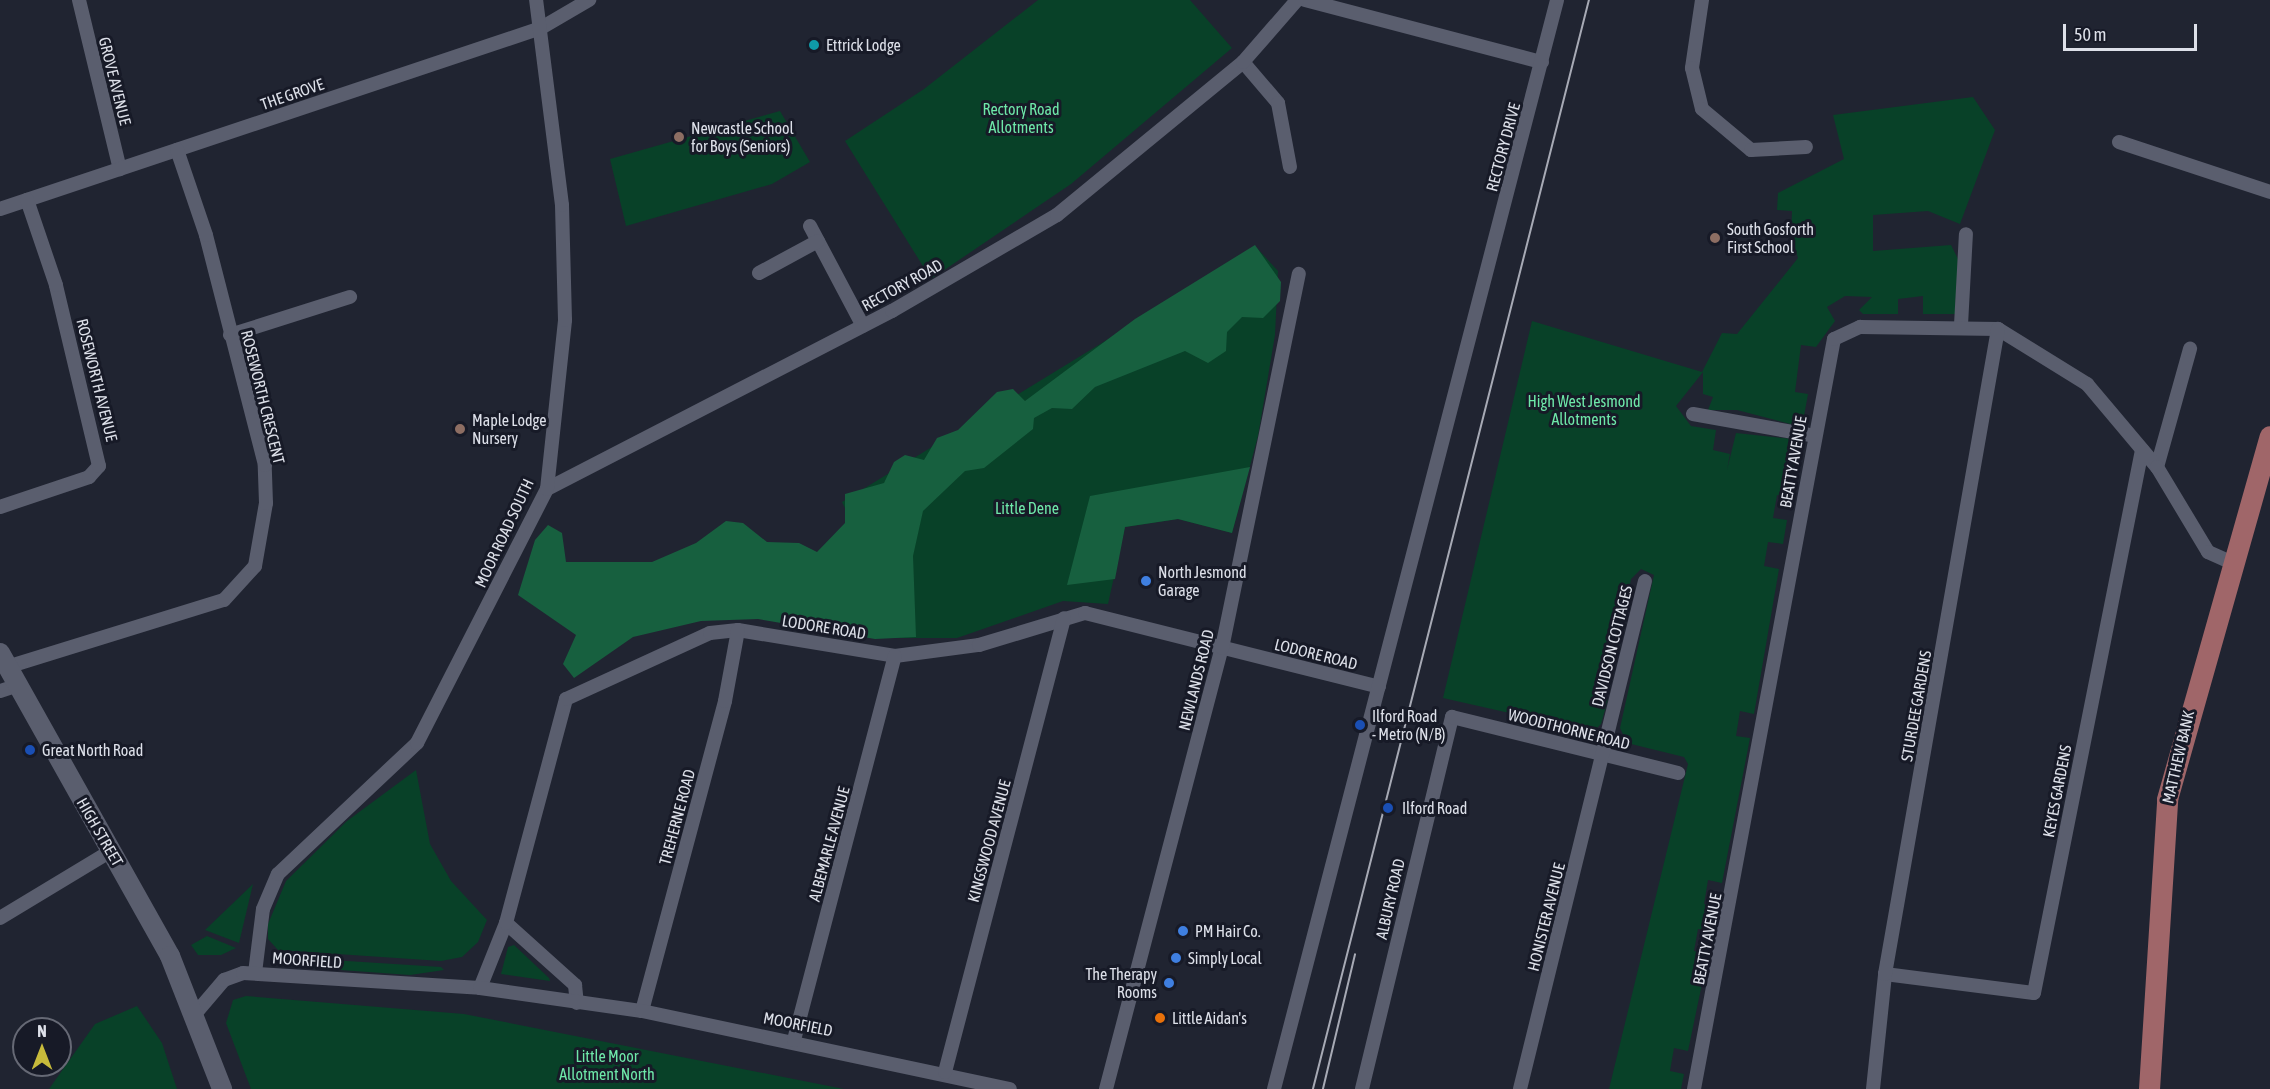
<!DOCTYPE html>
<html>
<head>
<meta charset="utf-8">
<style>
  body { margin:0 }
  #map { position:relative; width:2270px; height:1089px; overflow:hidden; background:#202431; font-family:"Asap Condensed",sans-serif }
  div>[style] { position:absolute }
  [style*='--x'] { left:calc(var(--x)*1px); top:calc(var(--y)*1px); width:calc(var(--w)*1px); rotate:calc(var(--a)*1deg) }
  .green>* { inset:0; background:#084128 }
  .forest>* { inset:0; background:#17603f }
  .street>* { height:14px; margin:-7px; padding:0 7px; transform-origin:7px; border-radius:7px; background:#5a5e6e }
  .secondary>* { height:20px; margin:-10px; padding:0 10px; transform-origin:10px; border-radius:10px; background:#5a5e6e }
  .primary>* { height:21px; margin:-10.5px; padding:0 10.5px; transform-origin:10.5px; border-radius:10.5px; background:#a06669 }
  .tram>* { height:1.5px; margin:-0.75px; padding:0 0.75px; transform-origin:0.75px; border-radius:0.75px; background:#a7aab5 }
  .dots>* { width:16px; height:16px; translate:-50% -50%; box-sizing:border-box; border:3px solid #171a27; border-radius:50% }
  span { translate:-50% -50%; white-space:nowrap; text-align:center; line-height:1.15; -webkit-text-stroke:6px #171a27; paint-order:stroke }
  .poi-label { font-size:16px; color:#dde0e9 }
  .left { translate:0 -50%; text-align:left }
  .right { translate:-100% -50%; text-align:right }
  .street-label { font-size:16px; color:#dde0e9 }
  .park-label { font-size:16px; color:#6ee8a9 }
  .north { position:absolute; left:12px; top:1017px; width:60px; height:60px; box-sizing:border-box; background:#171a27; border:2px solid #666975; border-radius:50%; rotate:0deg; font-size:16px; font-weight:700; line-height:24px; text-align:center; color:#dde0e9 }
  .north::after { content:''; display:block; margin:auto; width:21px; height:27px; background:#c8bb3b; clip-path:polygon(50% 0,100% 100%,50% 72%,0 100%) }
  .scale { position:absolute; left:2063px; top:24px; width:134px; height:27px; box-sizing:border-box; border:3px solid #dde0e9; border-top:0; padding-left:8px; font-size:18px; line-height:21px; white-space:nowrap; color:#dde0e9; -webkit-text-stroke:4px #171a27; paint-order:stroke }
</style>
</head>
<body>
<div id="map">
  <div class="green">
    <div style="clip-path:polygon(1038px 0,1190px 0,1232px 48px,1071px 184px,931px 279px,845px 141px,924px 89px)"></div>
    <div style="clip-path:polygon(1973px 97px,1995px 130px,1960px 224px,1928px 211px,1873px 215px,1873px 251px,1951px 245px,1958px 259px,1955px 314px,1923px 314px,1923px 296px,1898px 299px,1898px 314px,1863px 314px,1859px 310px,1872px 297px,1845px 296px,1827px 307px,1835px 321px,1816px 347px,1801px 345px,1795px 392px,1808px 394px,1802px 427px,1737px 410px,1708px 410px,1713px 397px,1703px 394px,1703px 372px,1676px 406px,1691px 426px,1716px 430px,1713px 450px,1730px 454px,1727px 470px,1736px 433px,1801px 440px,1791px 497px,1777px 495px,1773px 518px,1787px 520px,1783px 544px,1768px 542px,1764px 566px,1779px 569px,1754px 714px,1740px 711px,1736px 736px,1750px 738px,1722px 883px,1708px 880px,1704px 904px,1717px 907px,1712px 931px,1698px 929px,1694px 951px,1708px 955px,1688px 1051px,1674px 1048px,1670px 1071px,1684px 1074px,1681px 1089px,1609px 1089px,1688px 764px,1684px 757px,1627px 743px,1620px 728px,1654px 575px,1641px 569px,1631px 579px,1614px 670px,1598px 668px,1592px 694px,1608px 699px,1601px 724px,1593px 732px,1443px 698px,1532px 321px,1702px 372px,1722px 333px,1737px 334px,1798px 258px,1791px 236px,1792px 211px,1777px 210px,1778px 193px,1844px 159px,1833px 115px)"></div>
    <div style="clip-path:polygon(780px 111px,810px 162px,772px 184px,626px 226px,610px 159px)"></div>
    <div style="clip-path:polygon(1257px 248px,1278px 271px,1275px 335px,1258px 436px,1232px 533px,1178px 519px,1125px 527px,1108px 604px,1063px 601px,957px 638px,890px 638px,879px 577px,842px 502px)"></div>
    <div style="clip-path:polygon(416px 770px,430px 844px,451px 881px,487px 920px,478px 942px,462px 957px,441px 961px,278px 950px,268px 939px,268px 924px,286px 881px,347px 821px)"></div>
    <div style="clip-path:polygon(253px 884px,239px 943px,205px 930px)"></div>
    <div style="clip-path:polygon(207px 936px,236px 948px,221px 955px,198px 955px,191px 945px)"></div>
    <div style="clip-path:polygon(514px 945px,549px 978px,550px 981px,501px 974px,508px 947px)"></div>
    <div style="clip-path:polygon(300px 958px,441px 967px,444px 970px,410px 975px,299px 967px)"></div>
    <div style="clip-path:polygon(246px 996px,464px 1014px,844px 1089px,251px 1089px,226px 1023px,233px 1000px)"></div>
    <div style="clip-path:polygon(137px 1006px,162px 1043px,177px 1089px,49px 1089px,95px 1024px)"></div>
  </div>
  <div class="forest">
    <div style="clip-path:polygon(1255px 245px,1281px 282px,1280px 301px,1263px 318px,1242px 317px,1227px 332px,1226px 351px,1208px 363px,1185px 351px,1095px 387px,1072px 409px,1052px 408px,1034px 418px,1033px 429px,984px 468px,965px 471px,923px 511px,913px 556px,916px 637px,875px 639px,758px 619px,701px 621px,633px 637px,574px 678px,563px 664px,576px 635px,518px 595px,535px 540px,548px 525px,562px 533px,566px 562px,652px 562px,696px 543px,726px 521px,743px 523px,767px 542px,799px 543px,817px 552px,845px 523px,845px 494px,884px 483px,894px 462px,905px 455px,924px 460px,937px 438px,958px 430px,997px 392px,1013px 389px,1025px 401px,1135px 319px)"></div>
    <div style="clip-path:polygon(1250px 467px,1232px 533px,1178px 519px,1125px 527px,1115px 579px,1067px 585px,1090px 496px)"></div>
  </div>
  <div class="street">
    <div style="--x:79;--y:0;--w:174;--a:76.4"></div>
    <div style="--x:1305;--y:0;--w:245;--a:14.7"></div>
    <div style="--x:1702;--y:0;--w:69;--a:98.4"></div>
    <div style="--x:1692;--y:68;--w:42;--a:76.3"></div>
    <div style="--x:1702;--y:109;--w:64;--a:39.9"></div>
    <div style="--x:1751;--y:150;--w:55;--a:-3.1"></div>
    <div style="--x:1243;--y:62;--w:54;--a:49.5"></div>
    <div style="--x:1278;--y:103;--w:65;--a:79.4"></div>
    <div style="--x:2119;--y:142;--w:159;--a:18.3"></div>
    <div style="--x:0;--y:209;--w:570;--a:-18.5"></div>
    <div style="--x:541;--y:28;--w:56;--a:-30.3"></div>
    <div style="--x:810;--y:226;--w:113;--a:62.1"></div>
    <div style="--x:759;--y:273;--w:67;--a:-28.5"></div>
    <div style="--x:1961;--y:325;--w:91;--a:-86.9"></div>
    <div style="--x:230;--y:335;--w:126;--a:-17.6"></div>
    <div style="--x:1693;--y:414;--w:124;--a:10.2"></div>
    <div style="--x:2157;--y:467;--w:123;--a:-74.4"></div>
    <div style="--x:547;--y:489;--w:388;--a:-27.3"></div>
    <div style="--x:892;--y:311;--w:191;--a:-30.2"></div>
    <div style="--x:1057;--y:215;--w:241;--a:-39.4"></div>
    <div style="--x:1243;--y:62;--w:82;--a:-48.9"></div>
    <div style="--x:0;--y:507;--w:94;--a:-18.6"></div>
    <div style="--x:89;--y:477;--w:15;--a:-48"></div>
    <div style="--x:99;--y:466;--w:186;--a:-103.4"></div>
    <div style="--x:56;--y:285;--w:90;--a:-108.8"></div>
    <div style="--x:7;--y:667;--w:227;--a:-17.2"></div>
    <div style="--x:224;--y:600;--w:46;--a:-47.6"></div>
    <div style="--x:255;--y:566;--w:64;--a:-80.1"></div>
    <div style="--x:266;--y:503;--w:38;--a:-92"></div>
    <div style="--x:265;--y:465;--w:237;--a:-104.4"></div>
    <div style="--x:206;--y:235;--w:90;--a:-108.8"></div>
    <div style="--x:0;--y:691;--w:19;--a:-18"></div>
    <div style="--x:0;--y:918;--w:130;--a:-31.1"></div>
    <div style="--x:506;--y:923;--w:93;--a:41.9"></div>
    <div style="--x:575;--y:985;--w:18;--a:84"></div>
    <div style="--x:255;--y:973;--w:64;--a:-82.9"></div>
    <div style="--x:263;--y:909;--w:38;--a:-67"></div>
    <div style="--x:278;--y:874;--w:191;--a:-43.3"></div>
    <div style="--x:417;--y:743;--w:285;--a:-62.9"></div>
    <div style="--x:547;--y:489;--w:170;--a:-83.9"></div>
    <div style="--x:565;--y:320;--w:115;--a:-91.5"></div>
    <div style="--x:562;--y:205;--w:207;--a:-97.2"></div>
    <div style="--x:1885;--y:974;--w:150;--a:7.3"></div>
    <div style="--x:2034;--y:993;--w:554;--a:-78.75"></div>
    <div style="--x:480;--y:988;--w:70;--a:-68.2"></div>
    <div style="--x:506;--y:923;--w:232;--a:-75"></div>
    <div style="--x:566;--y:699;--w:158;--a:-24.6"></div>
    <div style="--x:710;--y:633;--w:28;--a:-6"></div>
    <div style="--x:738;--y:630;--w:159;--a:9.4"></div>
    <div style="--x:895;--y:656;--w:85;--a:-7.5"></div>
    <div style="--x:979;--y:645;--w:111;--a:-16.8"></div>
    <div style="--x:1085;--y:613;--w:303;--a:14.1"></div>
    <div style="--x:642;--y:1011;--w:321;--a:-75"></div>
    <div style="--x:725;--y:701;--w:72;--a:-79.6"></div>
    <div style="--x:195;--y:1014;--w:45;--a:-49.5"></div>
    <div style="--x:224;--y:980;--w:20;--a:-20"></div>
    <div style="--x:243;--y:973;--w:237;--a:3.6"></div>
    <div style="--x:480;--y:988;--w:164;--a:8.1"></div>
    <div style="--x:642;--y:1011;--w:376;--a:12"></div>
    <div style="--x:794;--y:1040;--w:397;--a:-75.3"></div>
    <div style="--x:945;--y:1072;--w:469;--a:-75.3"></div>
    <div style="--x:1106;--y:1089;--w:456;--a:-75.3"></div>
    <div style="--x:1222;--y:648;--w:382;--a:-78.4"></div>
    <div style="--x:1274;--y:1089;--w:1125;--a:-75.43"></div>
    <div style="--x:1362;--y:1089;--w:383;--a:-76.4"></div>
    <div style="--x:1452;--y:717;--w:233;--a:13.9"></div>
    <div style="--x:1520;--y:1089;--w:523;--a:-76.18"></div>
    <div style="--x:1694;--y:1089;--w:763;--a:-79.43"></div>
    <div style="--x:1834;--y:339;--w:29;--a:-25"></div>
    <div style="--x:1860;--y:327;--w:138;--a:0.8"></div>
    <div style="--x:1998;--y:329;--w:105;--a:31.7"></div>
    <div style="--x:2087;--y:384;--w:109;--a:49.9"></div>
    <div style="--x:2157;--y:467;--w:99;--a:59"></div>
    <div style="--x:2208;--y:552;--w:27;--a:24"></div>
    <div style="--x:1873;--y:1089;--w:116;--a:-84"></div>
    <div style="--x:1885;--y:974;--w:655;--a:-80.06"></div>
  </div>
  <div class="secondary">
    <div style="--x:0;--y:653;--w:347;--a:60.7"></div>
    <div style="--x:170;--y:956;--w:143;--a:68.6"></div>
  </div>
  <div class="primary">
    <div style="--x:2149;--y:1089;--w:291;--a:-86.4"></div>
    <div style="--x:2167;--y:799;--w:377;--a:-74.2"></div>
  </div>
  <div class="tram">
    <div style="--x:1313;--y:1089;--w:1123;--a:-75.78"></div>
    <div style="--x:1323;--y:1089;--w:138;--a:-76.6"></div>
  </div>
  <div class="dots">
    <div style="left:814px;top:45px;background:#0f9aa8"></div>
    <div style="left:679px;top:137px;background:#8d6e63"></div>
    <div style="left:1715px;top:238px;background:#8d6e63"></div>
    <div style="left:460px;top:429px;background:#8d6e63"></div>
    <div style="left:1146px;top:581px;background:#3f7fe0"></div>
    <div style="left:1360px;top:725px;background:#1a4fb4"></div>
    <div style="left:30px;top:750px;background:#1a4fb4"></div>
    <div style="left:1388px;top:808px;background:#1a4fb4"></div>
    <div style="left:1183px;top:931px;background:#3f7fe0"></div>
    <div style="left:1176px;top:958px;background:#3f7fe0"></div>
    <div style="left:1169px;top:983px;background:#3f7fe0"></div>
    <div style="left:1160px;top:1018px;background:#e8710a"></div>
  </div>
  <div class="poi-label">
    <span class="left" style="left:826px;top:45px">Ettrick Lodge</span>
    <span class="left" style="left:691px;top:137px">Newcastle School<br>for Boys (Seniors)</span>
    <span class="left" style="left:1727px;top:238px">South Gosforth<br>First School</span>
    <span class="left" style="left:472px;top:429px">Maple Lodge<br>Nursery</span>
    <span class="left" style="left:1158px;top:581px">North Jesmond<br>Garage</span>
    <span class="left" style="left:1372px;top:725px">Ilford Road<br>- Metro (N/B)</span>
    <span class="left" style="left:42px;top:750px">Great North Road</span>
    <span class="left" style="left:1402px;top:808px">Ilford Road</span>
    <span class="left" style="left:1195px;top:931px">PM Hair Co.</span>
    <span class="left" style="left:1188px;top:958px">Simply Local</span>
    <span class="right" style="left:1157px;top:983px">The Therapy<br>Rooms</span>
    <span class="left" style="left:1172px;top:1018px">Little Aidan's</span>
  </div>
  <div class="street-label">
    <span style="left:115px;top:81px;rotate:76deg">GROVE AVENUE</span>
    <span style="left:292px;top:94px;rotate:-19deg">THE GROVE</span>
    <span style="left:1503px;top:147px;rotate:-75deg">RECTORY DRIVE</span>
    <span style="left:902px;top:285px;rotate:-29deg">RECTORY ROAD</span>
    <span style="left:97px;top:380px;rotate:76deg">ROSEWORTH AVENUE</span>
    <span style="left:263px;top:397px;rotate:76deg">ROSEWORTH CRESCENT</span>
    <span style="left:1793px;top:462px;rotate:-80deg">BEATTY AVENUE</span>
    <span style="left:504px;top:533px;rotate:-65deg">MOOR ROAD SOUTH</span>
    <span style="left:824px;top:627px;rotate:9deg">LODORE ROAD</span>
    <span style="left:1612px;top:646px;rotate:-76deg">DAVIDSON COTTAGES</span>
    <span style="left:1316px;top:654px;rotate:14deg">LODORE ROAD</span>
    <span style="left:1196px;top:680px;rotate:-76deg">NEWLANDS ROAD</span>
    <span style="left:1916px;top:706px;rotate:-80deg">STURDEE GARDENS</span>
    <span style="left:1569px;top:729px;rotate:14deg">WOODTHORNE ROAD</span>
    <span style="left:2178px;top:757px;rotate:-77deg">MATTHEW BANK</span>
    <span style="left:2057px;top:791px;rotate:-79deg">KEYES GARDENS</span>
    <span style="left:677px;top:817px;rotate:-75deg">TREHERNE ROAD</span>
    <span style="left:100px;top:832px;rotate:60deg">HIGH STREET</span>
    <span style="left:989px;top:841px;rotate:-75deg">KINGSWOOD AVENUE</span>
    <span style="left:829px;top:844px;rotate:-75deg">ALBEMARLE AVENUE</span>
    <span style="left:1390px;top:899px;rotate:-77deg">ALBURY ROAD</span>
    <span style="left:1546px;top:917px;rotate:-76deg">HONISTER AVENUE</span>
    <span style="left:1707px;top:939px;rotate:-79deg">BEATTY AVENUE</span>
    <span style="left:307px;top:960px;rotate:4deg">MOORFIELD</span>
    <span style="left:798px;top:1024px;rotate:11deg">MOORFIELD</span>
  </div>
  <div class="park-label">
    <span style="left:1021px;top:118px">Rectory Road<br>Allotments</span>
    <span style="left:1584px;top:410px">High West Jesmond<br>Allotments</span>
    <span style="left:1027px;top:508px">Little Dene</span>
    <span style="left:607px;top:1065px">Little Moor<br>Allotment North</span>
  </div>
  <div class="north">N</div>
  <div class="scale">50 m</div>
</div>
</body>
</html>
